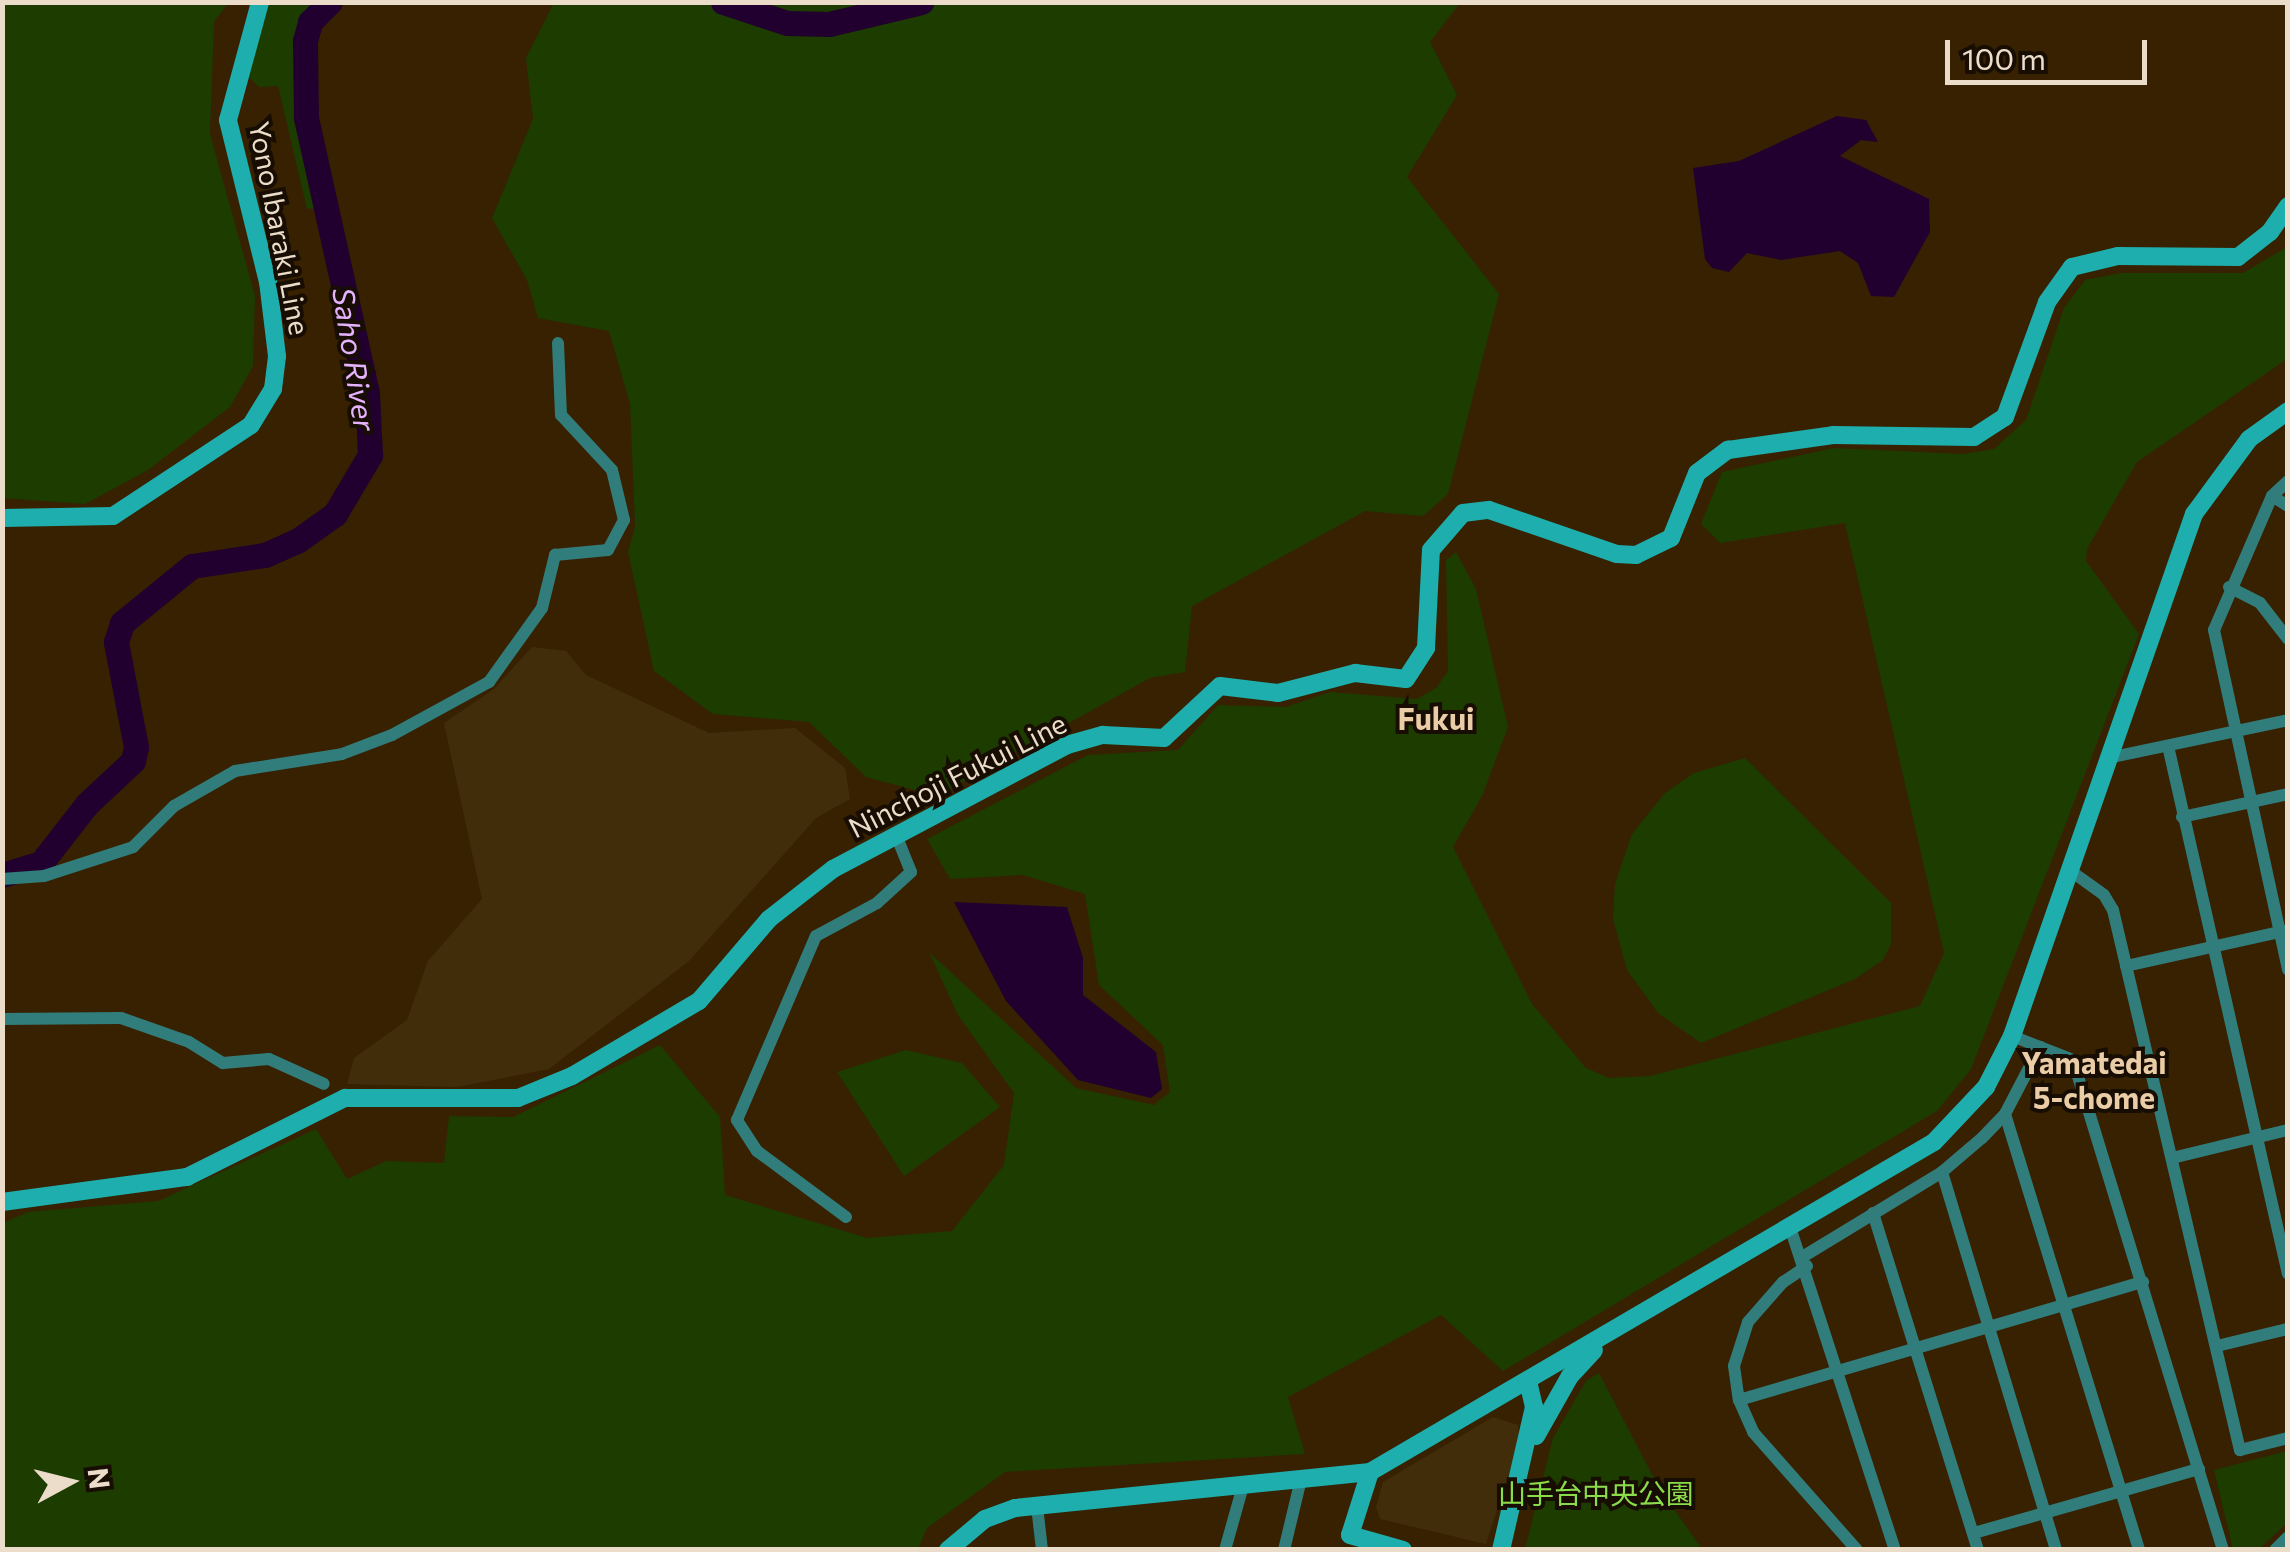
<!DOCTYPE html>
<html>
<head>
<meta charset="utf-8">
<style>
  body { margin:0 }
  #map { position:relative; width:2290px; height:1552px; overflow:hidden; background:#372100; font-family:Commissioner,"Noto Sans JP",sans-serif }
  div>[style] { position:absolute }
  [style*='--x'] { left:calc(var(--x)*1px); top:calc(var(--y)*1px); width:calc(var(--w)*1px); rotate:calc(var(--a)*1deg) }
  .built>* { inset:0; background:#422d0b }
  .green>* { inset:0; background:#1d3c00 }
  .water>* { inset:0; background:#21002f }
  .river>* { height:25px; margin:-12.5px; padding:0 12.5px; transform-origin:12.5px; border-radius:12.5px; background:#21002f }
  .street>* { height:12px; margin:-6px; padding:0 6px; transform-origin:6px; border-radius:6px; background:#317d7c }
  .secondary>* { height:18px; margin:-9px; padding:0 9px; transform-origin:9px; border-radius:9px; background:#1daead }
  span { translate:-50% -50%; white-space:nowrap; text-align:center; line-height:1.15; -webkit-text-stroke:8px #170d02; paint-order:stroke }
  .street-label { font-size:28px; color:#ecddca }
  .park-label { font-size:28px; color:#8bdc4a }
  .water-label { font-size:30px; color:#e5b2fe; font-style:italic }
  .neighbourhood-label { font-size:30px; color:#eacda6; font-weight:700 }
  .frame { position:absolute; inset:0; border:5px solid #ecddca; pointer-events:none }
  .north { position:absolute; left:20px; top:1432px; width:100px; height:100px; -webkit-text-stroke:8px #170d02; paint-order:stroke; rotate:83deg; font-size:28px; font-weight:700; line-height:40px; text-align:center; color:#ecddca }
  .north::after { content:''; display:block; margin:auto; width:35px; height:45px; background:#ecddca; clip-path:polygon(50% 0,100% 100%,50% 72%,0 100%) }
  .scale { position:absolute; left:1945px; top:40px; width:202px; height:45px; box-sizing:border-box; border:5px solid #ecddca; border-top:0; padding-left:12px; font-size:30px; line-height:35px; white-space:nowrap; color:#ecddca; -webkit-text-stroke:8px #170d02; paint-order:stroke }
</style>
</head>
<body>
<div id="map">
  <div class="built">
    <div style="clip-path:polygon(532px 647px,566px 651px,586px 675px,709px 733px,795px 728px,845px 768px,850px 799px,816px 818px,689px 961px,549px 1069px,457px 1087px,347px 1084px,354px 1058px,407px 1020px,428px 961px,482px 899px,444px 723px,494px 689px)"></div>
    <div style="clip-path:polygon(1493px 1417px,1518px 1425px,1519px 1442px,1486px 1544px,1380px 1519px,1376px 1507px,1383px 1482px)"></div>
  </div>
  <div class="green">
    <div style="clip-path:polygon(2px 3px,228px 3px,214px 22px,210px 134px,255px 296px,253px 366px,230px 407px,148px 470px,85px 504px,3px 498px)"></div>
    <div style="clip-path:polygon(269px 3px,319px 3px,306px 18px,295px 53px,294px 90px,319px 208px,307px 209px,278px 86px,259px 87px,248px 76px)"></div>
    <div style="clip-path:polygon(554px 3px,1460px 3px,1430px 42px,1457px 95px,1407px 177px,1499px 294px,1448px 494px,1423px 516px,1365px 511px,1192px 606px,1185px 672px,1150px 678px,937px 796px,866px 777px,809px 722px,713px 714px,654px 671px,628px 552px,635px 526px,630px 404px,609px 331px,538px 318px,527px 280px,492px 218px,533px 119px,526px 58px)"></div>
    <div style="clip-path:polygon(2287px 247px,2287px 359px,2137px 462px,2087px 549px,2086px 561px,2139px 634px,1971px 1069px,1937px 1111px,1503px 1371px,1441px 1315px,1288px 1397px,1305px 1454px,1005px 1472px,927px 1528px,918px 1549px,3px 1549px,3px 1223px,28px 1212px,158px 1201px,316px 1129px,347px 1179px,386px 1161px,444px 1163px,449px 1116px,513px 1117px,660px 1045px,720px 1117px,725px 1195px,867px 1238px,952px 1231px,1004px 1165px,1014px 1093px,958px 1015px,929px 952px,1076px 1088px,1154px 1105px,1170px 1092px,1163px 1045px,1099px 985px,1085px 894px,1023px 875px,950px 879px,927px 839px,1088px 755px,1178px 750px,1218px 705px,1286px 707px,1330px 692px,1417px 699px,1436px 688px,1448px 671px,1446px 560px,1456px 552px,1476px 589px,1508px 727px,1482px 796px,1453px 847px,1532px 1004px,1586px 1068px,1609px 1078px,1650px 1076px,1920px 1006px,1944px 953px,1845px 523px,1720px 543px,1701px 524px,1722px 472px,1834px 448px,1964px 454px,1994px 449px,2026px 420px,2064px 308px,2085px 280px,2121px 273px,2243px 273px)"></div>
    <div style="clip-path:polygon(1745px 758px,1891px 903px,1891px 944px,1883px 960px,1855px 979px,1701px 1043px,1658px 1013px,1627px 970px,1613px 919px,1615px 884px,1632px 834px,1665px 793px,1694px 773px)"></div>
    <div style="clip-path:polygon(906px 1050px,962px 1063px,1000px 1107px,904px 1176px,837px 1072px)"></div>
    <div style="clip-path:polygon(1599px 1373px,1659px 1488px,1702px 1549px,1525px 1549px,1553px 1438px,1586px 1381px)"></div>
    <div style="clip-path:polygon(2287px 1451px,2287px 1523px,2259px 1549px,2233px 1549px,2214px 1470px)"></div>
  </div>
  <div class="water">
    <div style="clip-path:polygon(1837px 116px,1866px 120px,1878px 142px,1861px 140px,1840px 156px,1929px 199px,1930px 232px,1894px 297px,1871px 296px,1858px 263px,1840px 251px,1781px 260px,1747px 253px,1729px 272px,1712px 268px,1705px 259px,1693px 168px,1739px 161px)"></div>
    <div style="clip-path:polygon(954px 902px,1067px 907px,1083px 958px,1083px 995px,1156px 1052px,1162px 1089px,1151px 1098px,1078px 1080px,1006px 1001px)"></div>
  </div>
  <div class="river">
    <div style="--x:723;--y:2;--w:67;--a:18.2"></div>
    <div style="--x:787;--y:23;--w:42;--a:1.4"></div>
    <div style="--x:829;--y:24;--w:95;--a:-13.4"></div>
    <div style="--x:2;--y:875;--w:41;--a:-17.1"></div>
    <div style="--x:41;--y:863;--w:75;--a:-52.1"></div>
    <div style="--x:87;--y:804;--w:63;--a:-43.1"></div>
    <div style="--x:133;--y:761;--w:14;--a:-78"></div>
    <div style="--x:136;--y:747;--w:107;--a:-100.8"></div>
    <div style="--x:116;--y:642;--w:20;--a:-72"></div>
    <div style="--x:122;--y:623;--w:90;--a:-39.2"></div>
    <div style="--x:192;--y:566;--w:74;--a:-8.6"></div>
    <div style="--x:265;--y:555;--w:35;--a:-24"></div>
    <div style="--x:297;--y:541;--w:47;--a:-35.4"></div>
    <div style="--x:335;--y:514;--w:69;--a:-59.3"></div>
    <div style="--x:370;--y:455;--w:62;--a:-92.8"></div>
    <div style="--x:367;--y:393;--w:283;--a:-102.5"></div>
    <div style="--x:306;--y:117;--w:76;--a:-90.8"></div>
    <div style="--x:305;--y:41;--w:20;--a:-75"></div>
    <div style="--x:310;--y:22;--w:28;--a:-45"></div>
  </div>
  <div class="street">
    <div style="--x:2288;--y:481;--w:22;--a:137"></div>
    <div style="--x:2272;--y:496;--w:146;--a:113.4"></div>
    <div style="--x:2214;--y:630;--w:348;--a:77.7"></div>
    <div style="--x:2272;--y:496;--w:19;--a:32"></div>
    <div style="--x:2229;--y:587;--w:35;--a:27"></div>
    <div style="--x:2260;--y:603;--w:46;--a:52.1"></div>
    <div style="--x:2168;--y:746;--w:541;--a:77.2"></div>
    <div style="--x:2108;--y:758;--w:184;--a:-11.9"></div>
    <div style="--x:2182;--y:817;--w:108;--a:-12.2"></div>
    <div style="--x:2068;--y:869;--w:44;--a:35.8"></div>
    <div style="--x:2104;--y:895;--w:17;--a:59"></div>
    <div style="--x:2113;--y:910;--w:555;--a:76.77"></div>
    <div style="--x:2240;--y:1450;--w:49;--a:-14"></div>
    <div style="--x:2;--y:879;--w:42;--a:-4.1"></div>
    <div style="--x:44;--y:876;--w:94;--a:-18"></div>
    <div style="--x:133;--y:847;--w:58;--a:-45"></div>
    <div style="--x:174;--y:806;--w:70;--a:-29.8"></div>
    <div style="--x:235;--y:771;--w:108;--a:-9"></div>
    <div style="--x:342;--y:754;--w:53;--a:-20.8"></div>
    <div style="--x:392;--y:735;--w:111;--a:-28.7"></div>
    <div style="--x:489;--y:682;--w:91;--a:-54.4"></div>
    <div style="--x:542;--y:608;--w:55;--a:-76.2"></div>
    <div style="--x:555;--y:555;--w:53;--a:-5.4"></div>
    <div style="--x:608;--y:550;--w:34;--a:-62"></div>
    <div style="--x:624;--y:520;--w:51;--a:-103.5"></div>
    <div style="--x:612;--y:470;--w:75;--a:-132.8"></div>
    <div style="--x:561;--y:415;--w:72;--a:-92.4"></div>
    <div style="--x:2126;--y:966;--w:166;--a:-12.5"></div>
    <div style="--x:2;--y:1019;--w:119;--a:-0.5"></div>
    <div style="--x:121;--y:1018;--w:72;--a:19.4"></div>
    <div style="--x:189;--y:1042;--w:40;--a:32"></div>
    <div style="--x:223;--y:1063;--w:46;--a:-5"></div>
    <div style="--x:269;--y:1059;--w:60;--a:24.4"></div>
    <div style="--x:2012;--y:1036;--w:66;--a:21.5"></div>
    <div style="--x:2073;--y:1060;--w:512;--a:72.98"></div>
    <div style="--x:2005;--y:1114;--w:456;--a:72.9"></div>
    <div style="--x:2172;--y:1158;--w:119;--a:-13.6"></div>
    <div style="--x:1942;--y:1172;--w:395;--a:73.2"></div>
    <div style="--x:1873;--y:1213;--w:353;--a:72.7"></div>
    <div style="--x:846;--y:1217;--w:111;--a:-143.4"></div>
    <div style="--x:757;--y:1151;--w:37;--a:-123"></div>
    <div style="--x:737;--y:1120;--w:200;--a:-66.8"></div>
    <div style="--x:816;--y:936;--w:69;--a:-28.4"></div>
    <div style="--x:877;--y:903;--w:46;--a:-42.4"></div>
    <div style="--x:911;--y:872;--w:37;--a:-112"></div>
    <div style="--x:1789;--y:1224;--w:343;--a:72"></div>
    <div style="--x:1804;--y:1256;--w:162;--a:-31.3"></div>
    <div style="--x:1942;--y:1172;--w:52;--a:-40.4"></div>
    <div style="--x:1982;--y:1138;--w:33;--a:-46"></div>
    <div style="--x:2005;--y:1114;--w:76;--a:-62.4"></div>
    <div style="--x:1807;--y:1266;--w:29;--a:146"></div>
    <div style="--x:1783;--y:1282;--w:53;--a:131.2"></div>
    <div style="--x:1748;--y:1322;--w:46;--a:107.7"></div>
    <div style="--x:1734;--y:1366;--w:34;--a:82"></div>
    <div style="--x:1739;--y:1400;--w:35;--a:66"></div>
    <div style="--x:1753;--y:1432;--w:157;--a:48.6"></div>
    <div style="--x:2217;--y:1346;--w:73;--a:-13.5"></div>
    <div style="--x:1739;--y:1400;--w:421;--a:-16.3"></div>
    <div style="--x:1037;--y:1506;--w:44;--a:83.5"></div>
    <div style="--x:1974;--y:1533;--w:234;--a:-15.9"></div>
    <div style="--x:1225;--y:1550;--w:66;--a:-74.3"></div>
    <div style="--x:1284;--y:1550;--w:73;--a:-76.5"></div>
    <div style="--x:2275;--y:1550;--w:18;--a:-45"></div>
  </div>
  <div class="secondary">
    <div style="--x:2;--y:518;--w:111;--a:-1"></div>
    <div style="--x:113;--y:516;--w:165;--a:-33.4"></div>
    <div style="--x:251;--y:425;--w:42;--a:-58.6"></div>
    <div style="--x:273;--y:389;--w:33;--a:-83"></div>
    <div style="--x:277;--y:356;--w:75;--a:-96.9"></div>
    <div style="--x:268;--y:282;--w:167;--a:-103.9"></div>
    <div style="--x:228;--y:120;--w:122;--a:-74.8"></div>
    <div style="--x:2;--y:1202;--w:187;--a:-7.7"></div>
    <div style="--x:187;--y:1177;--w:177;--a:-26.6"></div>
    <div style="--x:345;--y:1098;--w:173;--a:0"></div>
    <div style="--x:518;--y:1098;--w:58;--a:-22.2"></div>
    <div style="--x:572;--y:1076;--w:147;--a:-30.6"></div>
    <div style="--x:699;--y:1001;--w:108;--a:-49.5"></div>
    <div style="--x:769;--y:919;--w:81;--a:-38"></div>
    <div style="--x:833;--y:869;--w:265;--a:-27.9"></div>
    <div style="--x:1067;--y:745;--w:37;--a:-16"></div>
    <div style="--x:1103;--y:735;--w:61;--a:2.8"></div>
    <div style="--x:1164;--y:738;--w:76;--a:-42.9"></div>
    <div style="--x:1220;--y:686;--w:58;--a:6.9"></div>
    <div style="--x:1278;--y:693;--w:80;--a:-14.6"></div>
    <div style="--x:1355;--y:673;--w:51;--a:6.7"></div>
    <div style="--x:1406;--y:679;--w:37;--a:-57"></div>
    <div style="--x:1426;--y:648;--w:98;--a:-87.1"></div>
    <div style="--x:1431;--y:550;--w:49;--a:-49.1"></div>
    <div style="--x:1463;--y:513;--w:26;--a:-7"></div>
    <div style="--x:1489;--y:510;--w:135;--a:19"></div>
    <div style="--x:1617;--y:554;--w:19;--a:3"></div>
    <div style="--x:1636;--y:555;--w:39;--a:-26"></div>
    <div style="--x:1671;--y:538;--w:70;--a:-68.2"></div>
    <div style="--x:1697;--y:473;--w:39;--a:-37"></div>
    <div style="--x:1728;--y:450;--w:106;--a:-8.1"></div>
    <div style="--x:1833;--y:435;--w:141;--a:0.8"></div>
    <div style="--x:1974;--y:437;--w:37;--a:-33"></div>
    <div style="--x:2005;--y:417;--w:122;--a:-69.9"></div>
    <div style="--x:2047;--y:302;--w:43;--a:-54.5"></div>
    <div style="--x:2072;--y:267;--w:47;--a:-13.4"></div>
    <div style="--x:2118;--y:256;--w:120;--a:0.5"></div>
    <div style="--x:2238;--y:257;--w:41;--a:-38"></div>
    <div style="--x:2270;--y:232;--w:32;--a:-55"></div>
    <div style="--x:1536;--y:1436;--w:69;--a:-60.5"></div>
    <div style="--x:1570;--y:1376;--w:35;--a:-47"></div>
    <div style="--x:1370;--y:1472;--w:66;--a:107.6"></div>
    <div style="--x:1350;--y:1535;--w:55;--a:15.8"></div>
    <div style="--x:948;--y:1550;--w:48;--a:-40"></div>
    <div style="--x:985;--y:1519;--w:32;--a:-20"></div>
    <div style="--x:1015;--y:1508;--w:357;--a:-5.8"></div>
    <div style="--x:1370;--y:1472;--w:653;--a:-30.33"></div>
    <div style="--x:1934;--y:1142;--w:76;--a:-46.6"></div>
    <div style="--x:1986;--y:1087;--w:57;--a:-63"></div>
    <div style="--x:2012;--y:1036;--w:553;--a:-70.78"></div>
    <div style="--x:2194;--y:514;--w:93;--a:-53.7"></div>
    <div style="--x:2249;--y:439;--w:48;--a:-35.7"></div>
    <div style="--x:1501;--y:1550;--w:147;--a:-77"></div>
    <div style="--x:1534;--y:1407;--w:27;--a:-103"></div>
  </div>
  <div class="street-label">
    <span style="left:280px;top:228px;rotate:79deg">Yono Ibaraki Line</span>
    <span style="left:957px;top:775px;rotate:-27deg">Ninchoji Fukui Line</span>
  </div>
  <div class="park-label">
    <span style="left:1596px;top:1493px">山手台中央公園</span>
  </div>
  <div class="water-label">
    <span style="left:355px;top:359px;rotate:81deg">Saho River</span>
  </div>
  <div class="neighbourhood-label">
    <span style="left:1436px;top:718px">Fukui</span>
    <span style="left:2094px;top:1079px">Yamatedai<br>5-chome</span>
  </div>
  <div class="frame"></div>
  <div class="north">N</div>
  <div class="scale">100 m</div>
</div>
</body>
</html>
